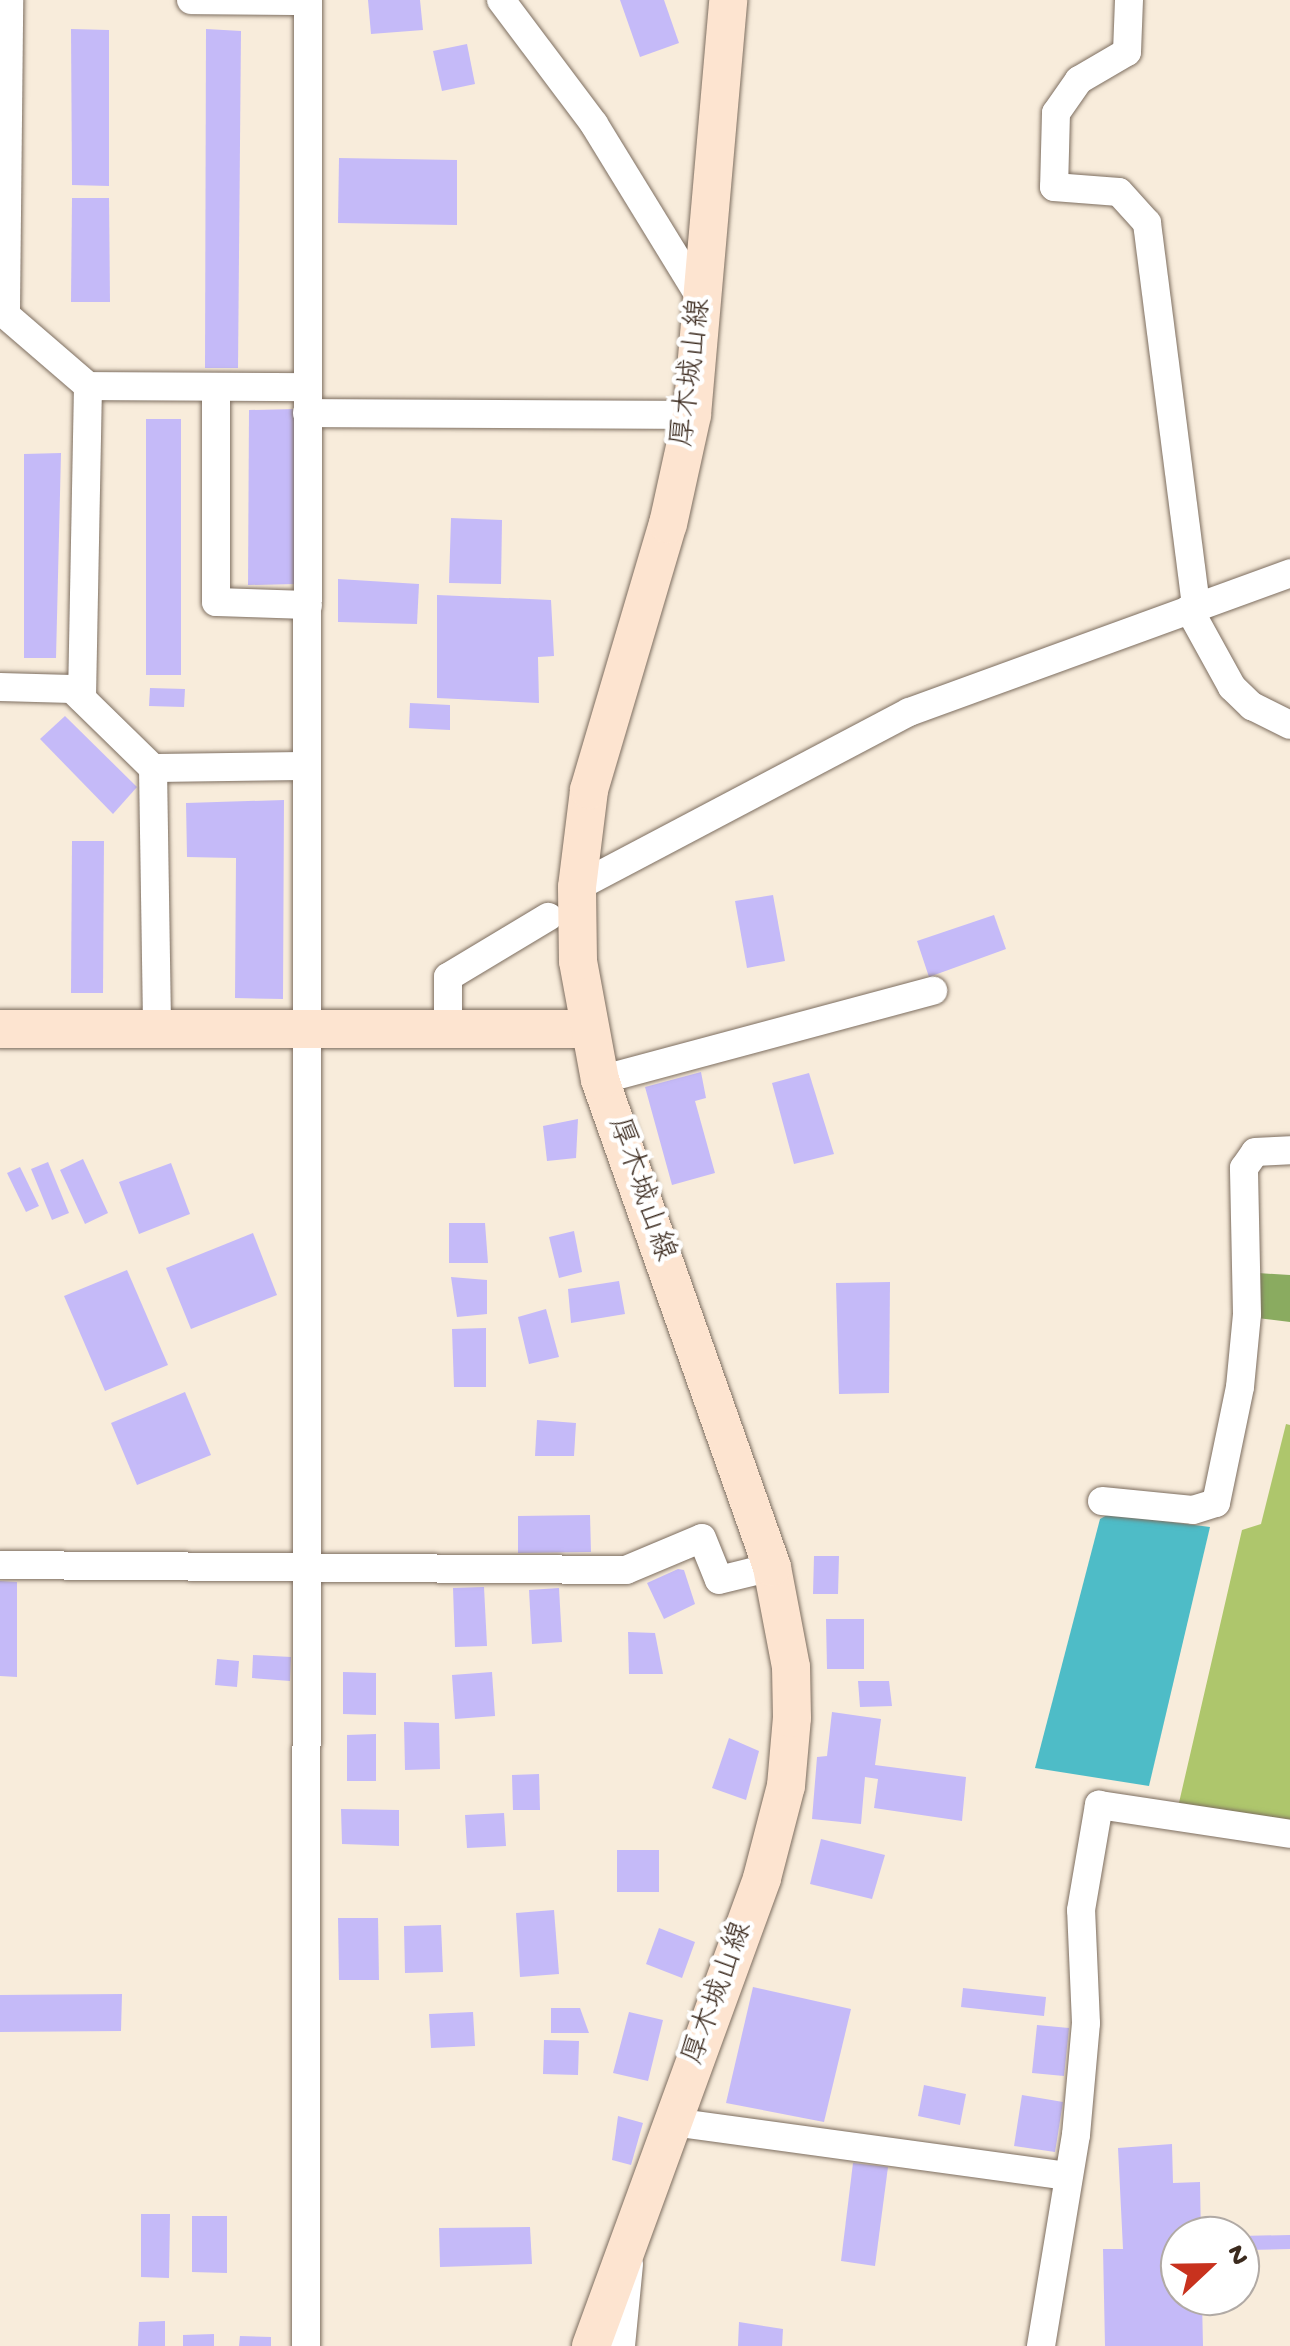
<!DOCTYPE html>
<html>
<head>
<meta charset="utf-8">
<style>
  body { margin:0 }
  #map { position:relative; width:1290px; height:2346px; overflow:hidden; background:#f8ecdb; font-family:"Gochi Hand","Klee One",sans-serif }
  div>[style] { position:absolute }
  [style*='--x'] { left:calc(var(--x)*1px); top:calc(var(--y)*1px); width:calc(var(--w)*1px); rotate:calc(var(--a)*1deg) }
  .green>* { inset:0; background:#aec66c }
  .forest>* { inset:0; background:#8aab60 }
  .water>* { inset:0; background:#4ebcc7 }
  .building>* { inset:0; background:#c5baf8 }
  .roads { filter:drop-shadow(0 0 2px #7d6e60) drop-shadow(0 0 2px #7d6e60) }
  .street>* { height:28px; margin:-14px; padding:0 14px; transform-origin:14px; border-radius:14px; background:#fff }
  .secondary>* { height:38px; margin:-19px; padding:0 19px; transform-origin:19px; border-radius:19px; background:#fde4d0 }
  span { translate:-50% -50%; white-space:nowrap; text-align:center; line-height:1.15; -webkit-text-stroke:9px #fff; paint-order:stroke }
  .street-label { font-size:30px; color:#3b2a1e }
  .north { position:absolute; left:1160px; top:2216px; width:100px; height:100px; box-sizing:border-box; background:#fff; border:2px solid #b1aaa5; border-radius:50%; rotate:68deg; font-size:28px; font-weight:700; line-height:40px; text-align:center; color:#3b2a1e }
  .north::after { content:''; display:block; margin:auto; width:35px; height:45px; background:#c8321e; clip-path:polygon(50% 0,100% 100%,50% 72%,0 100%) }
</style>
</head>
<body>
<div id="map">
  <div class="green">
    <div style="clip-path:polygon(1286px 1424px,1290px 1425px,1290px 1827px,1178px 1807px,1242px 1530px,1261px 1524px)"></div>
  </div>
  <div class="forest">
    <div style="clip-path:polygon(1258px 1273px,1290px 1275px,1290px 1322px,1257px 1318px)"></div>
  </div>
  <div class="water">
    <div style="clip-path:polygon(1109px 1514px,1210px 1527px,1149px 1786px,1035px 1768px,1100px 1519px)"></div>
  </div>
  <div class="building">
    <div style="clip-path:polygon(368px 0,420px 0,423px 30px,371px 34px)"></div>
    <div style="clip-path:polygon(620px 0,664px 0,679px 43px,640px 57px)"></div>
    <div style="clip-path:polygon(71px 29px,109px 30px,109px 186px,72px 185px)"></div>
    <div style="clip-path:polygon(206px 29px,241px 31px,238px 368px,205px 368px)"></div>
    <div style="clip-path:polygon(467px 44px,475px 84px,442px 91px,433px 51px)"></div>
    <div style="clip-path:polygon(339px 158px,457px 160px,457px 225px,338px 223px)"></div>
    <div style="clip-path:polygon(72px 198px,109px 198px,110px 302px,71px 302px)"></div>
    <div style="clip-path:polygon(296px 409px,296px 584px,248px 585px,249px 410px)"></div>
    <div style="clip-path:polygon(146px 419px,181px 419px,181px 675px,146px 675px)"></div>
    <div style="clip-path:polygon(61px 453px,56px 658px,24px 658px,24px 454px)"></div>
    <div style="clip-path:polygon(451px 518px,502px 520px,501px 584px,449px 583px)"></div>
    <div style="clip-path:polygon(338px 579px,419px 584px,417px 624px,338px 622px)"></div>
    <div style="clip-path:polygon(437px 595px,551px 600px,554px 656px,538px 657px,539px 703px,437px 698px)"></div>
    <div style="clip-path:polygon(150px 688px,185px 689px,184px 707px,149px 706px)"></div>
    <div style="clip-path:polygon(410px 703px,450px 705px,450px 730px,409px 728px)"></div>
    <div style="clip-path:polygon(65px 716px,137px 787px,113px 814px,40px 739px)"></div>
    <div style="clip-path:polygon(284px 800px,283px 999px,235px 998px,236px 858px,187px 857px,186px 803px)"></div>
    <div style="clip-path:polygon(72px 841px,104px 841px,103px 993px,71px 993px)"></div>
    <div style="clip-path:polygon(773px 895px,785px 961px,747px 968px,735px 901px)"></div>
    <div style="clip-path:polygon(994px 915px,1006px 949px,929px 977px,917px 941px)"></div>
    <div style="clip-path:polygon(701px 1072px,706px 1098px,695px 1101px,715px 1173px,672px 1185px,645px 1087px)"></div>
    <div style="clip-path:polygon(809px 1073px,834px 1154px,794px 1164px,772px 1083px)"></div>
    <div style="clip-path:polygon(578px 1119px,576px 1158px,547px 1161px,543px 1126px)"></div>
    <div style="clip-path:polygon(83px 1159px,108px 1213px,85px 1224px,60px 1170px)"></div>
    <div style="clip-path:polygon(48px 1162px,69px 1213px,52px 1220px,31px 1169px)"></div>
    <div style="clip-path:polygon(171px 1163px,190px 1214px,139px 1234px,119px 1182px)"></div>
    <div style="clip-path:polygon(20px 1167px,39px 1206px,26px 1212px,7px 1173px)"></div>
    <div style="clip-path:polygon(449px 1223px,485px 1223px,488px 1263px,449px 1263px)"></div>
    <div style="clip-path:polygon(574px 1231px,582px 1272px,559px 1278px,549px 1237px)"></div>
    <div style="clip-path:polygon(253px 1233px,277px 1295px,191px 1329px,166px 1268px)"></div>
    <div style="clip-path:polygon(127px 1270px,168px 1365px,105px 1391px,64px 1296px)"></div>
    <div style="clip-path:polygon(451px 1277px,487px 1280px,487px 1314px,457px 1317px)"></div>
    <div style="clip-path:polygon(619px 1281px,625px 1314px,571px 1323px,568px 1289px)"></div>
    <div style="clip-path:polygon(890px 1282px,889px 1393px,839px 1394px,836px 1283px)"></div>
    <div style="clip-path:polygon(546px 1309px,559px 1357px,529px 1364px,518px 1317px)"></div>
    <div style="clip-path:polygon(486px 1328px,486px 1387px,454px 1387px,452px 1329px)"></div>
    <div style="clip-path:polygon(185px 1392px,211px 1455px,137px 1485px,111px 1423px)"></div>
    <div style="clip-path:polygon(537px 1420px,576px 1423px,574px 1456px,535px 1456px)"></div>
    <div style="clip-path:polygon(590px 1515px,591px 1552px,518px 1553px,518px 1516px)"></div>
    <div style="clip-path:polygon(814px 1556px,839px 1556px,838px 1594px,813px 1594px)"></div>
    <div style="clip-path:polygon(678px 1569px,684px 1570px,695px 1604px,664px 1619px,647px 1583px)"></div>
    <div style="clip-path:polygon(0 1581px,17px 1582px,17px 1677px,0 1676px)"></div>
    <div style="clip-path:polygon(484px 1587px,487px 1646px,455px 1647px,453px 1588px)"></div>
    <div style="clip-path:polygon(559px 1588px,562px 1642px,532px 1644px,529px 1590px)"></div>
    <div style="clip-path:polygon(826px 1619px,864px 1619px,864px 1669px,827px 1669px)"></div>
    <div style="clip-path:polygon(628px 1632px,655px 1633px,663px 1674px,629px 1674px)"></div>
    <div style="clip-path:polygon(253px 1655px,291px 1657px,290px 1681px,252px 1678px)"></div>
    <div style="clip-path:polygon(217px 1659px,239px 1661px,237px 1687px,215px 1685px)"></div>
    <div style="clip-path:polygon(343px 1672px,376px 1673px,376px 1715px,343px 1714px)"></div>
    <div style="clip-path:polygon(492px 1672px,495px 1716px,455px 1719px,452px 1675px)"></div>
    <div style="clip-path:polygon(858px 1681px,889px 1681px,892px 1706px,860px 1707px)"></div>
    <div style="clip-path:polygon(832px 1712px,881px 1719px,875px 1765px,966px 1777px,962px 1821px,874px 1808px,878px 1779px,865px 1777px,861px 1824px,812px 1819px,817px 1757px,827px 1756px)"></div>
    <div style="clip-path:polygon(404px 1722px,439px 1723px,440px 1769px,405px 1770px)"></div>
    <div style="clip-path:polygon(376px 1734px,376px 1781px,347px 1781px,347px 1735px)"></div>
    <div style="clip-path:polygon(729px 1738px,759px 1751px,746px 1800px,712px 1788px)"></div>
    <div style="clip-path:polygon(539px 1774px,540px 1810px,513px 1810px,512px 1775px)"></div>
    <div style="clip-path:polygon(341px 1809px,399px 1810px,399px 1846px,342px 1844px)"></div>
    <div style="clip-path:polygon(504px 1813px,506px 1846px,467px 1848px,465px 1815px)"></div>
    <div style="clip-path:polygon(821px 1839px,885px 1855px,872px 1899px,810px 1884px)"></div>
    <div style="clip-path:polygon(617px 1850px,659px 1850px,659px 1892px,617px 1892px)"></div>
    <div style="clip-path:polygon(554px 1910px,559px 1974px,520px 1977px,516px 1913px)"></div>
    <div style="clip-path:polygon(338px 1918px,378px 1918px,379px 1980px,339px 1980px)"></div>
    <div style="clip-path:polygon(441px 1925px,443px 1972px,405px 1973px,404px 1926px)"></div>
    <div style="clip-path:polygon(659px 1928px,695px 1942px,682px 1978px,646px 1964px)"></div>
    <div style="clip-path:polygon(753px 1987px,851px 2009px,824px 2122px,726px 2103px)"></div>
    <div style="clip-path:polygon(963px 1988px,1046px 1997px,1044px 2016px,961px 2007px)"></div>
    <div style="clip-path:polygon(122px 1994px,121px 2031px,0 2032px,0 1995px)"></div>
    <div style="clip-path:polygon(551px 2008px,580px 2008px,589px 2033px,551px 2033px)"></div>
    <div style="clip-path:polygon(473px 2012px,475px 2046px,431px 2048px,429px 2014px)"></div>
    <div style="clip-path:polygon(629px 2012px,663px 2020px,648px 2081px,613px 2073px)"></div>
    <div style="clip-path:polygon(1037px 2025px,1069px 2028px,1064px 2076px,1032px 2073px)"></div>
    <div style="clip-path:polygon(544px 2040px,579px 2041px,578px 2075px,543px 2074px)"></div>
    <div style="clip-path:polygon(924px 2085px,966px 2094px,960px 2125px,918px 2116px)"></div>
    <div style="clip-path:polygon(1022px 2095px,1063px 2102px,1055px 2152px,1014px 2146px)"></div>
    <div style="clip-path:polygon(618px 2116px,643px 2123px,631px 2165px,612px 2160px)"></div>
    <div style="clip-path:polygon(1172px 2144px,1173px 2183px,1200px 2182px,1201px 2236px,1180px 2236px,1180px 2296px,1213px 2296px,1202px 2301px,1203px 2346px,1105px 2346px,1103px 2249px,1123px 2249px,1118px 2148px)"></div>
    <div style="clip-path:polygon(853px 2163px,888px 2167px,875px 2266px,841px 2261px)"></div>
    <div style="clip-path:polygon(141px 2214px,170px 2214px,169px 2278px,141px 2277px)"></div>
    <div style="clip-path:polygon(192px 2216px,227px 2216px,227px 2273px,192px 2272px)"></div>
    <div style="clip-path:polygon(530px 2227px,532px 2264px,440px 2267px,439px 2228px)"></div>
    <div style="clip-path:polygon(1290px 2235px,1290px 2249px,1246px 2250px,1247px 2285px,1240px 2285px,1240px 2236px)"></div>
    <div style="clip-path:polygon(165px 2321px,165px 2346px,138px 2346px,139px 2322px)"></div>
    <div style="clip-path:polygon(739px 2322px,783px 2329px,782px 2346px,738px 2346px)"></div>
    <div style="clip-path:polygon(214px 2334px,214px 2346px,183px 2346px,183px 2335px)"></div>
    <div style="clip-path:polygon(240px 2336px,271px 2337px,271px 2346px,239px 2346px)"></div>
  </div>
  <div class="roads">
    <div class="street">
      <div style="--x:191;--y:0;--w:117;--a:0.5"></div>
      <div style="--x:501;--y:0;--w:155;--a:53.1"></div>
      <div style="--x:594;--y:124;--w:209;--a:58.5"></div>
      <div style="--x:1129;--y:0;--w:52;--a:92.2"></div>
      <div style="--x:1127;--y:52;--w:56;--a:149.7"></div>
      <div style="--x:1079;--y:80;--w:40;--a:124.9"></div>
      <div style="--x:1056;--y:113;--w:74;--a:91.5"></div>
      <div style="--x:1054;--y:187;--w:65;--a:4.4"></div>
      <div style="--x:1119;--y:192;--w:42;--a:47.9"></div>
      <div style="--x:1147;--y:223;--w:386;--a:82.7"></div>
      <div style="--x:0;--y:310;--w:116;--a:40.8"></div>
      <div style="--x:88;--y:386;--w:220;--a:0.3"></div>
      <div style="--x:6;--y:310;--w:310;--a:-89.4"></div>
      <div style="--x:216;--y:389;--w:213;--a:90"></div>
      <div style="--x:216;--y:602;--w:92;--a:1.9"></div>
      <div style="--x:307;--y:413;--w:385;--a:0.3"></div>
      <div style="--x:1189;--y:609;--w:89;--a:61.1"></div>
      <div style="--x:1232;--y:687;--w:28;--a:44"></div>
      <div style="--x:1252;--y:706;--w:42;--a:26.6"></div>
      <div style="--x:0;--y:687;--w:72;--a:1.6"></div>
      <div style="--x:72;--y:689;--w:113;--a:44.3"></div>
      <div style="--x:153;--y:768;--w:152;--a:-0.8"></div>
      <div style="--x:82;--y:698;--w:312;--a:-88.9"></div>
      <div style="--x:153;--y:768;--w:262;--a:89.1"></div>
      <div style="--x:577;--y:887;--w:375;--a:-27.8"></div>
      <div style="--x:909;--y:712;--w:406;--a:-20"></div>
      <div style="--x:448;--y:1029;--w:52;--a:-90"></div>
      <div style="--x:448;--y:977;--w:117;--a:-31"></div>
      <div style="--x:600;--y:1080;--w:345;--a:-15"></div>
      <div style="--x:1102;--y:1501;--w:91;--a:5.6"></div>
      <div style="--x:1193;--y:1510;--w:24;--a:-17"></div>
      <div style="--x:1216;--y:1503;--w:118;--a:-78.3"></div>
      <div style="--x:1240;--y:1387;--w:73;--a:-84.5"></div>
      <div style="--x:1247;--y:1314;--w:146;--a:-91.2"></div>
      <div style="--x:1244;--y:1168;--w:19;--a:-55"></div>
      <div style="--x:1255;--y:1152;--w:35;--a:-3"></div>
      <div style="--x:0;--y:1565;--w:626;--a:0.46"></div>
      <div style="--x:626;--y:1570;--w:82;--a:-22.8"></div>
      <div style="--x:702;--y:1538;--w:45;--a:68"></div>
      <div style="--x:719;--y:1580;--w:55;--a:-13.8"></div>
      <div style="--x:673;--y:2122;--w:398;--a:7.8"></div>
      <div style="--x:306;--y:2346;--w:2346;--a:-89.95"></div>
      <div style="--x:621;--y:2346;--w:82;--a:-84.4"></div>
      <div style="--x:1041;--y:2346;--w:214;--a:-80.6"></div>
      <div style="--x:1076;--y:2135;--w:112;--a:-84.9"></div>
      <div style="--x:1086;--y:2023;--w:113;--a:-92.5"></div>
      <div style="--x:1081;--y:1910;--w:107;--a:-80.3"></div>
      <div style="--x:1099;--y:1805;--w:193;--a:8.6"></div>
    </div>
    <div class="secondary">
      <div style="--x:0;--y:1029;--w:587;--a:0"></div>
      <div style="--x:591;--y:2346;--w:498;--a:-69.9"></div>
      <div style="--x:762;--y:1878;--w:95;--a:-75.4"></div>
      <div style="--x:786;--y:1786;--w:68;--a:-85"></div>
      <div style="--x:792;--y:1718;--w:51;--a:-91.1"></div>
      <div style="--x:791;--y:1667;--w:102;--a:-100.8"></div>
      <div style="--x:772;--y:1567;--w:516;--a:-109.45"></div>
      <div style="--x:600;--y:1080;--w:121;--a:-100.5"></div>
      <div style="--x:578;--y:961;--w:74;--a:-90.8"></div>
      <div style="--x:577;--y:887;--w:98;--a:-82.9"></div>
      <div style="--x:589;--y:790;--w:277;--a:-73.5"></div>
      <div style="--x:668;--y:524;--w:112;--a:-77.6"></div>
      <div style="--x:692;--y:415;--w:417;--a:-85"></div>
    </div>
  </div>
  <div class="street-label">
    <span style="left:694px;top:373px;rotate:-83deg">厚木城山線</span>
    <span style="left:639px;top:1190px;rotate:71deg">厚木城山線</span>
    <span style="left:720px;top:1994px;rotate:-70deg">厚木城山線</span>
  </div>
  <div class="north">N</div>
</div>
</body>
</html>
